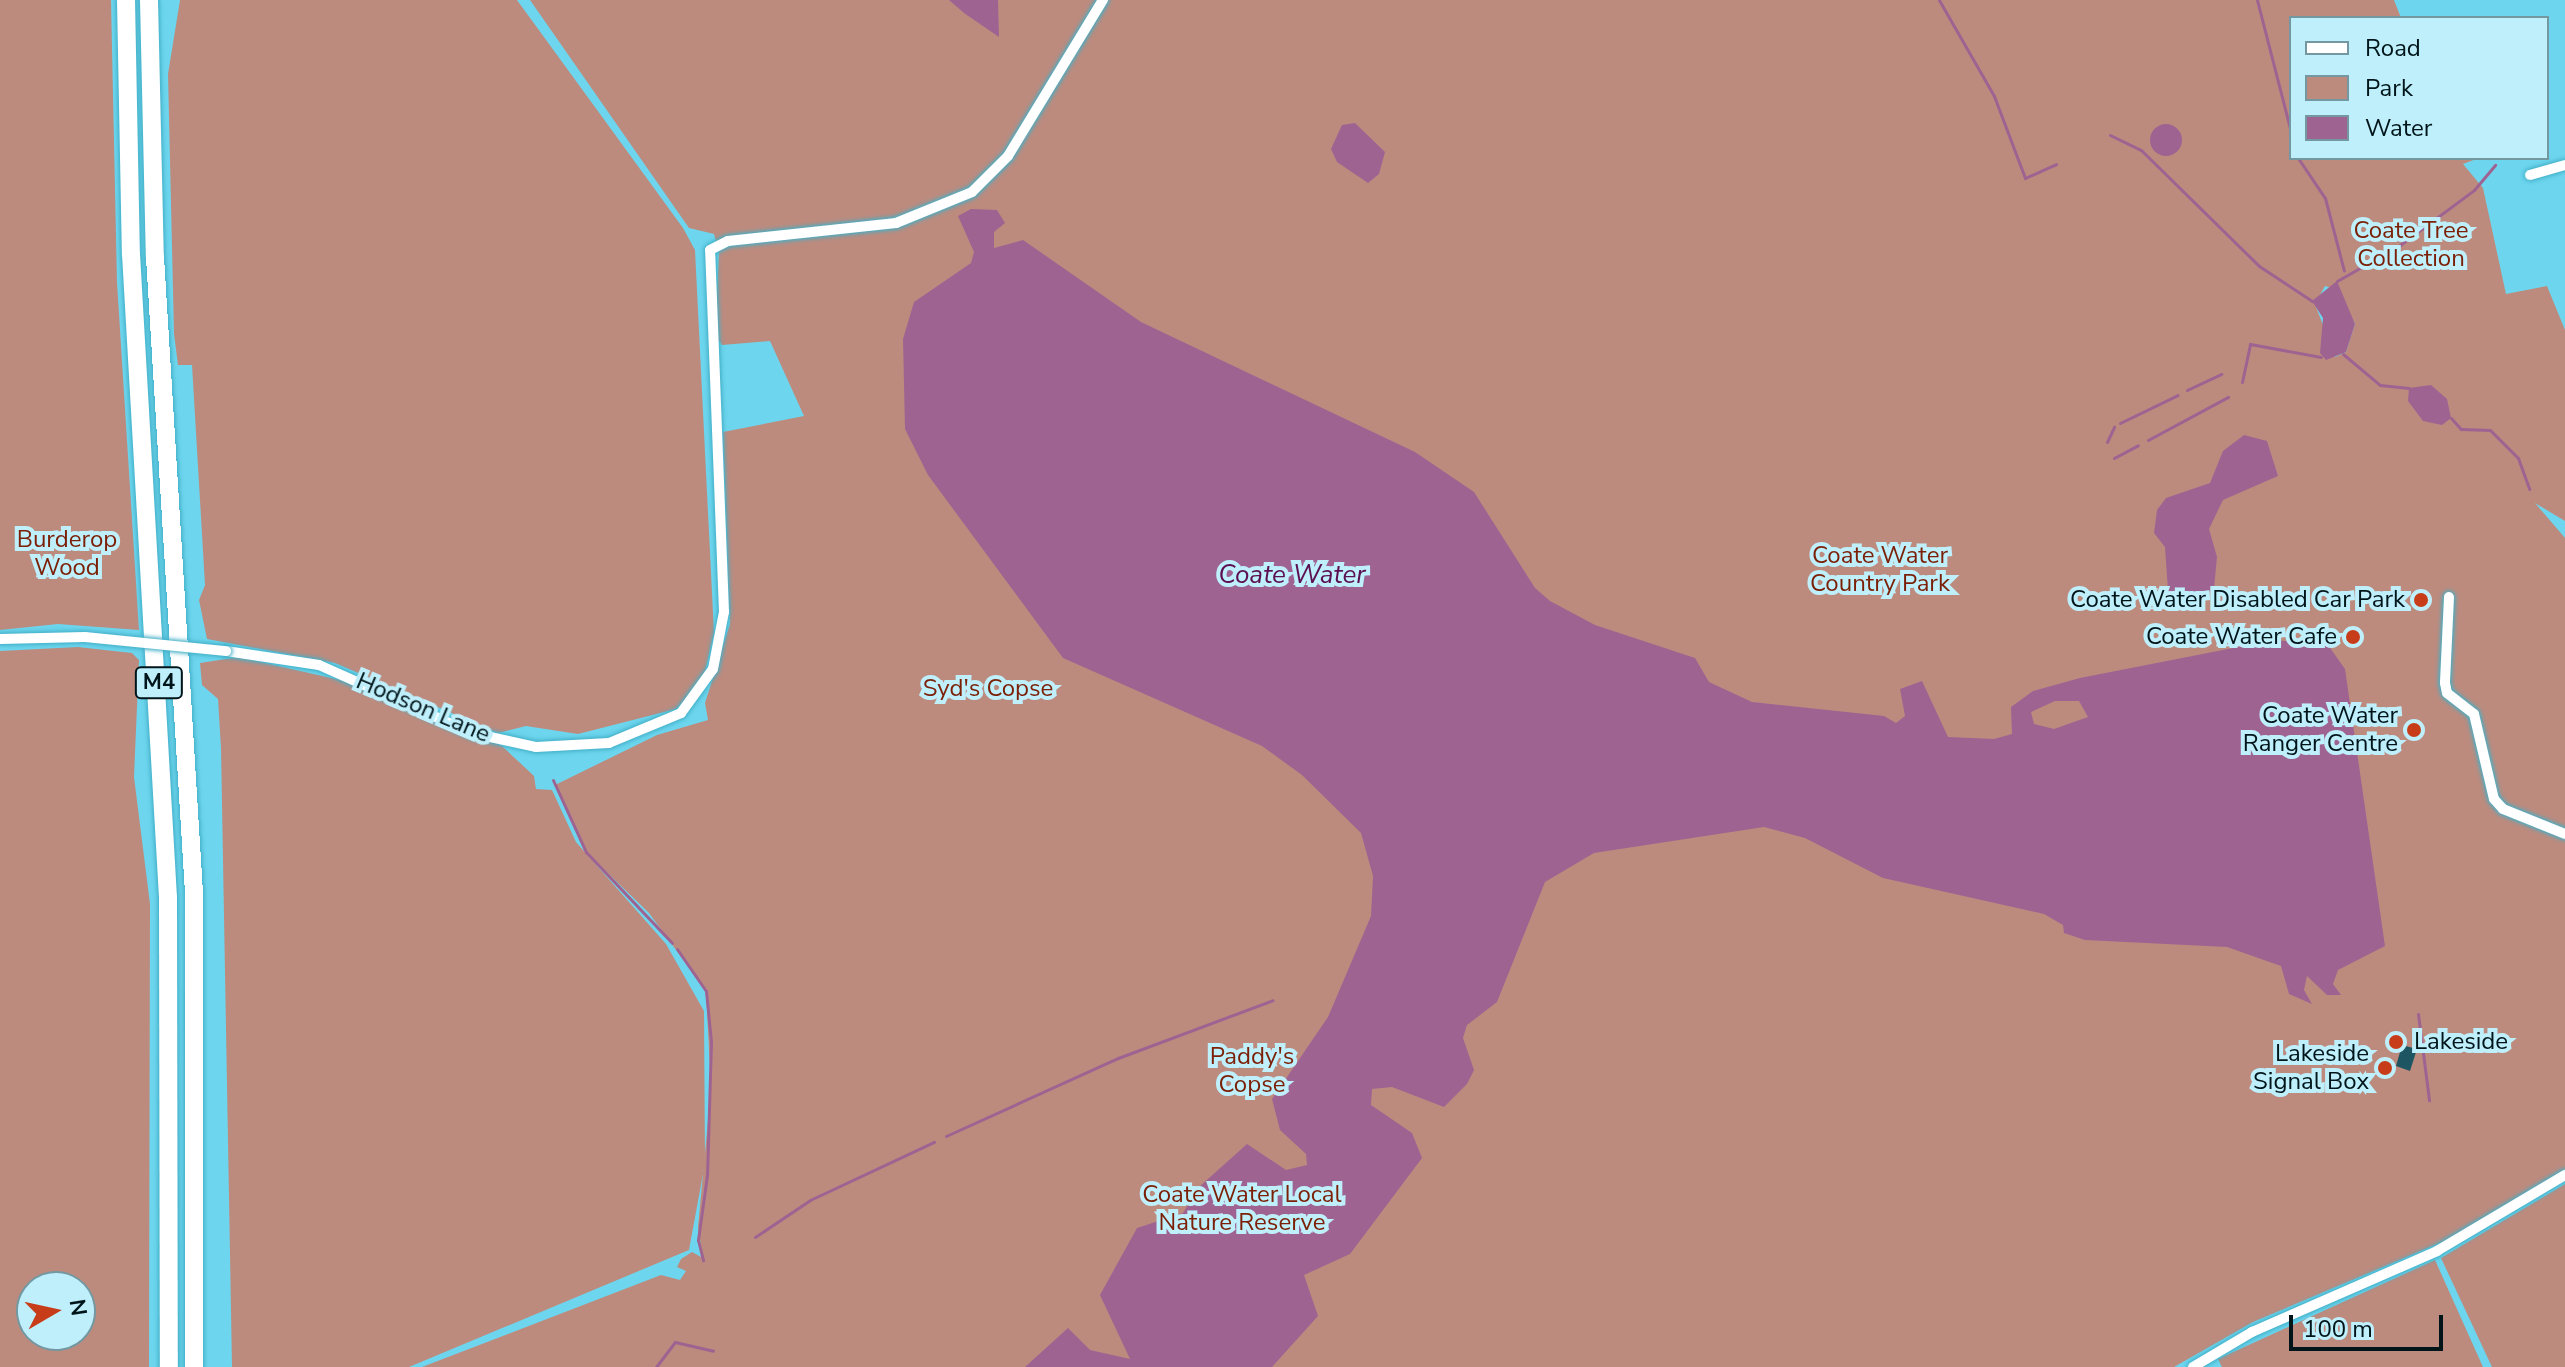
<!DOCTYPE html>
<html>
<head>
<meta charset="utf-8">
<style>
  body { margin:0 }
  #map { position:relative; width:2565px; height:1367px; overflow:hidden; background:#6dd6ee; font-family:"Nunito Sans",sans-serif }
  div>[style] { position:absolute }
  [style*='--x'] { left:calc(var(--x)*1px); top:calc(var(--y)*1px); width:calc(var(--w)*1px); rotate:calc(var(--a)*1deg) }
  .green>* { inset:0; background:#bd8b7e }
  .water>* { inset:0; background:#9f6392 }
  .round { border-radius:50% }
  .stream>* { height:3px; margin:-1.5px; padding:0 1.5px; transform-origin:1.5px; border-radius:1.5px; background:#9f6392 }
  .building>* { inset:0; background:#1e5562 }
  .roads { filter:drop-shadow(0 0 2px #42afc7) drop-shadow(0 0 2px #42afc7) }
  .street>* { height:10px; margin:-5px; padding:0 5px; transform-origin:5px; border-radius:5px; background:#fff }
  .highway>* { height:18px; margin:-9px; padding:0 9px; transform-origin:9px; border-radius:9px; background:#fff }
  .bridges { filter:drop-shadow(0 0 2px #42afc7) drop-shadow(0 0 2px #42afc7) }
  .street-bridge>* { height:10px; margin:-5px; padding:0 5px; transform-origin:5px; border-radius:5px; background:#fff }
  .dots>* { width:22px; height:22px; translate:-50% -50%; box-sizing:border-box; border:4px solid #bfeffb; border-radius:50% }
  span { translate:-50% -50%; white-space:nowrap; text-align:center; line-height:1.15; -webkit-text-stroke:8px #bfeffb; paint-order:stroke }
  .shield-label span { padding:2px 6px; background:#bfeffb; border:2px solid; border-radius:6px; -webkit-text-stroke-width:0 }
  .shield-label { font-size:22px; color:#00151a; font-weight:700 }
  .park-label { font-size:24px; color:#7b1f06 }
  .poi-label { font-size:24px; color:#00151a }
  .right { translate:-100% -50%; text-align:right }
  .left { translate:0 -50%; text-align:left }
  .street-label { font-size:24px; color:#00151a }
  .water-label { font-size:26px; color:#5c1051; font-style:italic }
  .legend { position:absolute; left:2289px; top:16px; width:260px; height:144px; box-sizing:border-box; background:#bfeffb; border:2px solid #7398a1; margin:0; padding:10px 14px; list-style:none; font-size:24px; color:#00151a }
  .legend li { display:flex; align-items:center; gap:16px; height:40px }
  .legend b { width:40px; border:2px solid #7398a1 }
  .north { position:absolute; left:16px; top:1271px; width:80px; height:80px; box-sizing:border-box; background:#bfeffb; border:2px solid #7398a1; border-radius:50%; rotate:81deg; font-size:22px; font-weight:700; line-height:32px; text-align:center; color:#00151a }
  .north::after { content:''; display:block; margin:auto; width:28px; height:36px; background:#c73d1a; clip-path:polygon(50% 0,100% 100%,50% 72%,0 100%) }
  .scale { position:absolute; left:2289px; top:1315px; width:154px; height:36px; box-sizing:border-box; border:4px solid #00151a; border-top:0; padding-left:10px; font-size:24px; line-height:28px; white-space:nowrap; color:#00151a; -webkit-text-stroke:6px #bfeffb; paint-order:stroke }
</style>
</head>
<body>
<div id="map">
  <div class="green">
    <div style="clip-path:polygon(0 0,111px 0,117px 282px,139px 630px,58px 624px,0 630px)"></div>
    <div style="clip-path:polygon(180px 0,517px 0,683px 228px,695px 250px,714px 633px,703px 680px,676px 709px,578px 734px,526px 726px,498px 733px,335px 663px,207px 639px,199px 600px,205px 585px,192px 365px,178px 365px,174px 334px,168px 74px)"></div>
    <div style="clip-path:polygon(evenodd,530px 0,2394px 0,2401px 18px,2291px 18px,2291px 158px,2479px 158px,2463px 164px,2483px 188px,2506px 294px,2547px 286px,2565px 330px,2565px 521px,2535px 503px,2565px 538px,2565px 1170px,2461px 1234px,2253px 1322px,2174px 1367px,422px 1367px,661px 1275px,680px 1280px,686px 1271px,677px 1267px,681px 1259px,692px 1252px,703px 1258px,698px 1227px,711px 1089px,706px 991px,649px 913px,586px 852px,555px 785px,657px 735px,708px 720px,705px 703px,730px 624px,723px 432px,804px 416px,770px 341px,722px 345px,715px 335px,719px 252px,714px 234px,689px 228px,530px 0,2325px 286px,2338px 290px,2355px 324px,2346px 352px,2335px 357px,2315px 304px,2325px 286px)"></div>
    <div style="clip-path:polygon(evenodd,78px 647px,132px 653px,139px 660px,134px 777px,150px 904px,149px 1367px,0 1367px,0 651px,78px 647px,32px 1287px,80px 1287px,80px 1335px,32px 1335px,32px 1287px)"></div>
    <div style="clip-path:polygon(239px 657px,353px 683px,502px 746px,534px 776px,536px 789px,552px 790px,576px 842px,666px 944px,704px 1011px,705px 1163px,689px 1250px,409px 1367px,232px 1367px,221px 748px,218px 699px,202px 685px,200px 663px)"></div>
    <div style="clip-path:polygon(2565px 1184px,2565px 1367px,2492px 1367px,2441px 1258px)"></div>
    <div style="clip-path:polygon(2435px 1260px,2483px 1367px,2222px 1367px,2218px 1359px)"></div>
  </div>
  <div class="water">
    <div style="clip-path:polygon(949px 0,998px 0,999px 37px,964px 13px)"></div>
    <div style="clip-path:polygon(1355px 123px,1385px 152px,1379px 174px,1368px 183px,1337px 162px,1331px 149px,1342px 125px)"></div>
    <div class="round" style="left:2150px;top:124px;width:32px;height:32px"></div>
    <div style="clip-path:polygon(evenodd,971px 209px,997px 210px,1005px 223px,994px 232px,994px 248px,1023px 240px,1141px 322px,1415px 452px,1474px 492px,1535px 588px,1550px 601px,1595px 625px,1695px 658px,1709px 682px,1752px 702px,1884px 716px,1896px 723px,1905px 716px,1900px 689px,1922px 681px,1948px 737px,1994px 739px,2012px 734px,2011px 707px,2033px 691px,2080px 678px,2274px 640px,2328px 645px,2345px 669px,2385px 946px,2338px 970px,2333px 984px,2341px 995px,2327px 995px,2307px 976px,2304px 990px,2312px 1004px,2289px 994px,2281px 966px,2227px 947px,2085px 940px,2064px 933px,2063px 925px,2044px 914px,1883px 878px,1805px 838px,1764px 827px,1594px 853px,1545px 882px,1497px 1002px,1467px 1025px,1463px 1038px,1474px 1070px,1467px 1084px,1444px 1107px,1392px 1087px,1372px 1089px,1371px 1105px,1412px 1133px,1422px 1158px,1350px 1254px,1304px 1275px,1318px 1316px,1272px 1367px,1025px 1367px,1068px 1328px,1090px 1350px,1130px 1359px,1100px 1295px,1137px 1228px,1183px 1213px,1199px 1187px,1247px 1144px,1286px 1170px,1307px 1165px,1306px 1154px,1280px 1130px,1272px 1099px,1328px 1017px,1371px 916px,1373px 876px,1361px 833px,1302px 775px,1262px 746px,1063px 658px,928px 475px,905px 429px,903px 339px,914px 302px,971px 263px,974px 252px,958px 216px,971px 209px,2055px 701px,2079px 701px,2088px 717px,2054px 729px,2034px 724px,2031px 712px,2055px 701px)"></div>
    <div style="clip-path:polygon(2337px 281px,2355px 324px,2346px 352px,2326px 360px,2320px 353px,2323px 318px,2312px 301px)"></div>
    <div style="clip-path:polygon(2431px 385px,2447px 399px,2451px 418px,2442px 425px,2423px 421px,2408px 401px,2409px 388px)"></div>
    <div style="clip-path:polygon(2244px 435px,2267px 441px,2278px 476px,2223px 500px,2209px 529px,2217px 557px,2214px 588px,2201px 599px,2176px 601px,2168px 591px,2165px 547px,2154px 533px,2157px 510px,2166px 498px,2210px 483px,2223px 451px)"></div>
  </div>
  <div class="stream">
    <div style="--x:1939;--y:0;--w:111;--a:60.2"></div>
    <div style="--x:1994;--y:96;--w:88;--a:69.3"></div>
    <div style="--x:2025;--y:178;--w:34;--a:-24"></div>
    <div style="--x:2257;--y:0;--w:136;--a:75.6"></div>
    <div style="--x:2110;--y:135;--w:34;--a:26"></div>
    <div style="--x:2141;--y:150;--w:165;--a:44.5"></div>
    <div style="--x:2259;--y:266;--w:64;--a:33.4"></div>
    <div style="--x:2298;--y:158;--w:48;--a:56"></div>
    <div style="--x:2325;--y:198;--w:75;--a:75.4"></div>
    <div style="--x:2337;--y:281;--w:73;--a:-29.7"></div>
    <div style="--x:2400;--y:245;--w:92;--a:-36.6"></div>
    <div style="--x:2474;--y:190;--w:33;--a:-50"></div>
    <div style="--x:2343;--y:354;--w:48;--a:40"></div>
    <div style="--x:2380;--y:385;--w:29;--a:6"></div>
    <div style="--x:2242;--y:382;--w:39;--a:-78"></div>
    <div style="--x:2250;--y:344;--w:72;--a:10.4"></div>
    <div style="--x:2187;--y:390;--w:38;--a:-25"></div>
    <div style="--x:2451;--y:418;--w:15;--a:48"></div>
    <div style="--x:2461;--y:429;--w:29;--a:2"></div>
    <div style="--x:2490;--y:430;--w:40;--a:45"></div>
    <div style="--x:2518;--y:458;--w:33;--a:70"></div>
    <div style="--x:2120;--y:423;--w:64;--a:-25.8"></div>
    <div style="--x:2148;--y:440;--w:91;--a:-28.3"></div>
    <div style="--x:2107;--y:442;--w:17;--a:-65"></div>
    <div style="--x:2114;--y:458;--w:27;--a:-28"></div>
    <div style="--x:553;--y:780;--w:79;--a:65.4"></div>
    <div style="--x:586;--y:852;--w:125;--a:46.6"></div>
    <div style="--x:677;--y:949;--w:51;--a:55.4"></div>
    <div style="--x:706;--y:991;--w:51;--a:84.4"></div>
    <div style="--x:711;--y:1042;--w:133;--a:91.7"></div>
    <div style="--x:707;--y:1175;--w:66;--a:97.9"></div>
    <div style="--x:698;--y:1240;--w:21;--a:76"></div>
    <div style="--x:2418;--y:1014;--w:87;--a:82.7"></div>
    <div style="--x:946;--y:1136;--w:189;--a:-24.4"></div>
    <div style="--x:1118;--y:1058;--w:165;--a:-20.5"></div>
    <div style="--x:755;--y:1237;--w:66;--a:-33.9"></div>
    <div style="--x:810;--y:1200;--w:137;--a:-25.1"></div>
    <div style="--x:656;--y:1367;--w:31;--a:-53"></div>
    <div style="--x:675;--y:1342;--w:39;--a:13"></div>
  </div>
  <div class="building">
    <div style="clip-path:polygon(2402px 1045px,2417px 1049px,2410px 1071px,2396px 1066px)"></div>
  </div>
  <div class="roads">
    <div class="street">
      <div style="--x:2530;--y:175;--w:36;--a:-16"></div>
      <div style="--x:2449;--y:597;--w:86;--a:92.7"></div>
      <div style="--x:2445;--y:683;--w:10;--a:79"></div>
      <div style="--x:2447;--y:693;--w:34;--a:38"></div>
      <div style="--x:2474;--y:714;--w:87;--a:76.8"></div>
      <div style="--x:2494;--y:799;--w:13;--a:48"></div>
      <div style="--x:2503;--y:809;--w:67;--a:22"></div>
      <div style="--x:226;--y:651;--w:94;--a:8.6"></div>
      <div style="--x:319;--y:665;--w:167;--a:24"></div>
      <div style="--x:472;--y:733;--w:66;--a:12.3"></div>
      <div style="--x:536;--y:747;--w:73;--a:-3.1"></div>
      <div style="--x:609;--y:743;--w:78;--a:-22.6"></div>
      <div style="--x:681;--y:713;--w:54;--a:-54"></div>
      <div style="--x:713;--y:669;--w:58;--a:-79.1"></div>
      <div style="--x:724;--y:612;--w:362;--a:-92.2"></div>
      <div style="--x:710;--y:250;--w:20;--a:-27"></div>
      <div style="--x:728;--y:241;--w:169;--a:-6.1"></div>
      <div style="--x:896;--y:223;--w:82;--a:-22.2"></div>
      <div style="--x:972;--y:192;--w:51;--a:-45"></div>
      <div style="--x:1008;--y:156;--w:183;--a:-58.7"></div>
      <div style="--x:2193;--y:1367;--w:69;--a:-30.7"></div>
      <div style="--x:2252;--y:1332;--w:202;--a:-23.6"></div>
      <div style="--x:2437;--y:1251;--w:149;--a:-30.7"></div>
    </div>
    <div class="highway">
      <div style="--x:126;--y:0;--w:254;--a:88.9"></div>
      <div style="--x:131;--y:254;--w:644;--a:86.71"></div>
      <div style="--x:168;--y:897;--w:470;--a:89.9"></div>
      <div style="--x:149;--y:0;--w:257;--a:88.7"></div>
      <div style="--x:155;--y:257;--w:636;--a:86.49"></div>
      <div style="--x:194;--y:892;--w:475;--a:90"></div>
    </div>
  </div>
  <div class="bridges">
    <div class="street-bridge">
      <div style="--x:0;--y:639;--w:85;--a:-1.3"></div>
      <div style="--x:85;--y:637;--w:142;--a:5.7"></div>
    </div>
  </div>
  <div class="dots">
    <div style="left:2421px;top:600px;background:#c73d1a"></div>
    <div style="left:2353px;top:637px;background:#c73d1a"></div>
    <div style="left:2414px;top:730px;background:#c73d1a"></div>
    <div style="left:2396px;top:1042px;background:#c73d1a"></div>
    <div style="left:2385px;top:1068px;background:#c73d1a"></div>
  </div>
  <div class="shield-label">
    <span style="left:159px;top:683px">M4</span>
  </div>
  <div class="park-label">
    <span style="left:2411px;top:245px">Coate Tree<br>Collection</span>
    <span style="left:67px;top:554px">Burderop<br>Wood</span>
    <span style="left:1880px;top:570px">Coate Water<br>Country Park</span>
    <span style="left:988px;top:689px">Syd's Copse</span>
    <span style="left:1252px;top:1071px">Paddy's<br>Copse</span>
    <span style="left:1242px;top:1209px">Coate Water Local<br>Nature Reserve</span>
  </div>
  <div class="poi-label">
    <span class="right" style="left:2405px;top:600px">Coate Water Disabled Car Park</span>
    <span class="right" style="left:2337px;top:637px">Coate Water Cafe</span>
    <span class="right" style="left:2398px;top:730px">Coate Water<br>Ranger Centre</span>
    <span class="left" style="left:2414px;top:1042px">Lakeside</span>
    <span class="right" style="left:2369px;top:1068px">Lakeside<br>Signal Box</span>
  </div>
  <div class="street-label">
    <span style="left:423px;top:708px;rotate:23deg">Hodson Lane</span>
  </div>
  <div class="water-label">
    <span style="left:1292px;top:575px">Coate Water</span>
  </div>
  <ul class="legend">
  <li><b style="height:10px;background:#fff"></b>Road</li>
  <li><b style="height:22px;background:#bd8b7e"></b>Park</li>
  <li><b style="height:22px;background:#9f6392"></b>Water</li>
  </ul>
  <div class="north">N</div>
  <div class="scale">100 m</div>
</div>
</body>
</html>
